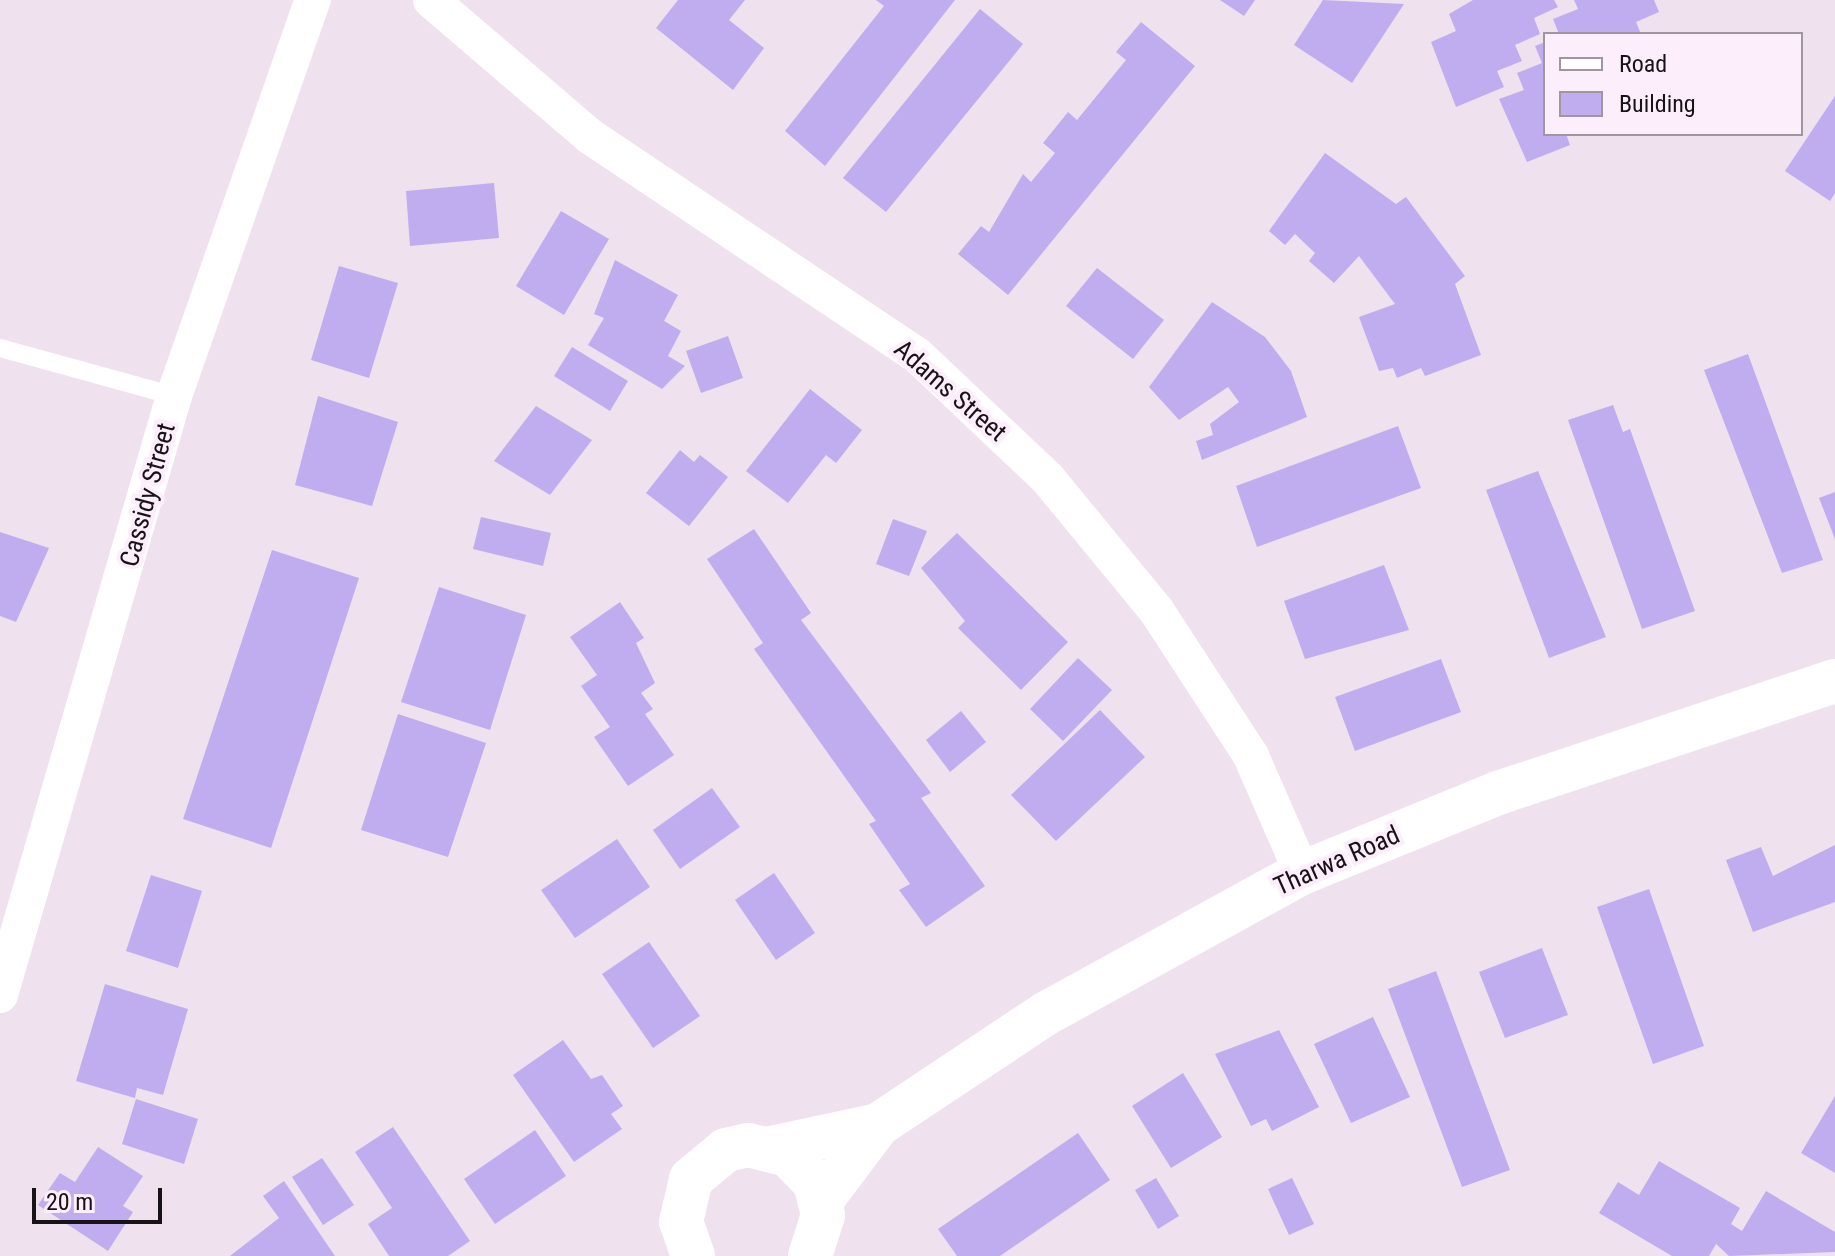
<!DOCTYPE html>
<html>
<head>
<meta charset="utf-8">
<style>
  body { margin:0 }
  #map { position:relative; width:1835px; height:1256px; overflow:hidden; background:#efe1ee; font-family:"Roboto Condensed",sans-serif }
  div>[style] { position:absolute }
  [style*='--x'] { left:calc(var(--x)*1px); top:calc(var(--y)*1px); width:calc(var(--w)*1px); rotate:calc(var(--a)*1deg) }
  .building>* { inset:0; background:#c0adef }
  .lane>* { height:18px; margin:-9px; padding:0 9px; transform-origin:9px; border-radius:9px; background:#fff }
  .street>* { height:36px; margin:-18px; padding:0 18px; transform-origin:18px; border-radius:18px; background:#fff }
  .secondary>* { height:44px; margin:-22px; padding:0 22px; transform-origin:22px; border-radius:22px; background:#fff }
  span { translate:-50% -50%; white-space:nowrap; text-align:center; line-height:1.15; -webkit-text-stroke:8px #fceefb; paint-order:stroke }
  .street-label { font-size:26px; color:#171317 }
  .legend { position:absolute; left:1543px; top:32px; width:260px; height:104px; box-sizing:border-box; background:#fceefb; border:2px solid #a096a0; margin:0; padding:10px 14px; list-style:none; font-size:24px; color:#171317 }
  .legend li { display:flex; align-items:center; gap:16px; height:40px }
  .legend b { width:40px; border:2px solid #a096a0 }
  .scale { position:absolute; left:32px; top:1188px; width:130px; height:36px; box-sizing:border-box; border:4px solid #171317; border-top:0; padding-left:10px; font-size:24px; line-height:28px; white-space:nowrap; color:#171317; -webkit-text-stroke:6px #fceefb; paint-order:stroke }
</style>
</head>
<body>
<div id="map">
  <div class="building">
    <div style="clip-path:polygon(678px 0,745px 0,729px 20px,764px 48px,733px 90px,656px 28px)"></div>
    <div style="clip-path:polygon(876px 0,955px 0,825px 166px,785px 131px,884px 6px)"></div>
    <div style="clip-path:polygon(1220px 0,1255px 0,1244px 16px)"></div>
    <div style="clip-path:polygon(1323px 0,1404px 4px,1352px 83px,1294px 45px)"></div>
    <div style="clip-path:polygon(1473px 0,1554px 0,1558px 7px,1534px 18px,1540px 34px,1515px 45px,1522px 61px,1497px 71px,1504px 87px,1456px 107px,1431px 42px,1456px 31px,1449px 14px)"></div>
    <div style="clip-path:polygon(1574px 0,1654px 0,1659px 12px,1636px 22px,1641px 34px,1559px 34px,1553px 19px,1578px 9px)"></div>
    <div style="clip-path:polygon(980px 9px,1023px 44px,886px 212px,843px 178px)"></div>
    <div style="clip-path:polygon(1141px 22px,1195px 66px,1008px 295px,958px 254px,981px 226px,989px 232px,1023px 174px,1031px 182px,1055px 153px,1043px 143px,1068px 112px,1077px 120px,1126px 60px,1116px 52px)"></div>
    <div style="clip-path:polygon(1545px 42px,1545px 134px,1566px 134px,1570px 145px,1527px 162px,1499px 99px,1524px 90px,1517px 73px,1542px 63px,1535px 46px)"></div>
    <div style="clip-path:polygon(1835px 96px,1835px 193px,1830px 201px,1785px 171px)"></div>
    <div style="clip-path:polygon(1325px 153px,1396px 204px,1406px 197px,1465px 276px,1455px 284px,1481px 355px,1425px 376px,1421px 368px,1397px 378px,1393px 368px,1379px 371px,1359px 317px,1395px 304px,1359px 256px,1334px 283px,1309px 261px,1315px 253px,1295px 234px,1285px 245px,1269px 231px)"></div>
    <div style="clip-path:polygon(494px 183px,499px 238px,410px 246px,406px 191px)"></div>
    <div style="clip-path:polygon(561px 211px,609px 239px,564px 315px,516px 286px)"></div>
    <div style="clip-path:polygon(615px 260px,678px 295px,664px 321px,681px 331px,668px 356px,685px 366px,662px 389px,588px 345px,604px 318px,594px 314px)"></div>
    <div style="clip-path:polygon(339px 266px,398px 283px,369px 378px,311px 360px)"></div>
    <div style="clip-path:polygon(1097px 268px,1164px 320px,1133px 359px,1066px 306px)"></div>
    <div style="clip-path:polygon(1212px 302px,1265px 337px,1291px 371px,1307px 417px,1202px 460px,1196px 441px,1213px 435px,1210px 424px,1239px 402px,1228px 387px,1179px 420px,1149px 387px)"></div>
    <div style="clip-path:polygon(728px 336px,743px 378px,701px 393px,686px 351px)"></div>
    <div style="clip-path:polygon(572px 347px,628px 381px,610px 411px,554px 376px)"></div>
    <div style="clip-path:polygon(1748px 354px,1823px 560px,1782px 573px,1704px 370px)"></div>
    <div style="clip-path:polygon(810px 389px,862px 430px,836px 463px,826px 455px,788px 503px,746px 471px)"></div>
    <div style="clip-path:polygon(318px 396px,398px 422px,372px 506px,295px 485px)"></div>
    <div style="clip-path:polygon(1613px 405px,1623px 432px,1630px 429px,1695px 611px,1642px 629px,1568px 420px)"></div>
    <div style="clip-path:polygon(536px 406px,592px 440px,550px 495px,494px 461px)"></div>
    <div style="clip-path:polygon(1398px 426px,1421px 488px,1257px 547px,1236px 486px)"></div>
    <div style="clip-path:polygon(680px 450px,694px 462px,700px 455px,728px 477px,689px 526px,646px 493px)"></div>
    <div style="clip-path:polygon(1538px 471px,1606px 637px,1549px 658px,1486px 490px)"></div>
    <div style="clip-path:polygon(1835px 492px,1835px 539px,1819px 498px)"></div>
    <div style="clip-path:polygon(481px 517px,551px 533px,543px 566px,473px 549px)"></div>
    <div style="clip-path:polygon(893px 519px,927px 531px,909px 576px,876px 564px)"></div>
    <div style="clip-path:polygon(754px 529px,811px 613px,801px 620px,931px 793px,921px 798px,985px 886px,926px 927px,899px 890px,910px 884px,869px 824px,876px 821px,754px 649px,763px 643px,707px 559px)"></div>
    <div style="clip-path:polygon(0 532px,49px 548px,16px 622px,0 616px)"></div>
    <div style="clip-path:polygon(957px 533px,1068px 642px,1021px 690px,958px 628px,965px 621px,921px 568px)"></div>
    <div style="clip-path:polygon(272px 550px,359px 578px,271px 848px,183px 819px)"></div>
    <div style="clip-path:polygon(1384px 565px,1409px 630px,1305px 659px,1284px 601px)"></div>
    <div style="clip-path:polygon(439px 587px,526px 615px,490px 730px,401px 702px)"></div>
    <div style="clip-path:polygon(620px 602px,644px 638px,636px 643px,655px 683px,641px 693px,653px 709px,645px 714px,674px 755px,628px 786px,594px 737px,610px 727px,581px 686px,597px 675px,570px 637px)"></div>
    <div style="clip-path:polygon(1078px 658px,1112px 690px,1063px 741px,1030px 709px)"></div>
    <div style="clip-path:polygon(1441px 659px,1461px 712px,1355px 751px,1335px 697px)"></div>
    <div style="clip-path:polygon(1100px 710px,1145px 757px,1056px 841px,1011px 795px)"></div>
    <div style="clip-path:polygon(961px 711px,986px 742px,950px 772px,926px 740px)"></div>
    <div style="clip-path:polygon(398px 714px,486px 743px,448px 857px,361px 830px)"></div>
    <div style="clip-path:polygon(712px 788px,740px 827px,680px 869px,653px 830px)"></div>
    <div style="clip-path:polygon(617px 839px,650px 887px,575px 938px,541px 890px)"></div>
    <div style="clip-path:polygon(1835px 845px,1835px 902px,1753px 932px,1726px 860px,1761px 847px,1773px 876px)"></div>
    <div style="clip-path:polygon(774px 873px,815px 933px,776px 960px,735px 900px)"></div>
    <div style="clip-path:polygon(151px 875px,202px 891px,178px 968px,126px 951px)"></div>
    <div style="clip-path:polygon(1649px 889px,1704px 1046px,1653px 1064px,1597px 907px)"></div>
    <div style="clip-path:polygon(649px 942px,700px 1016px,653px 1048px,602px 974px)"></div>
    <div style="clip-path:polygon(1542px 948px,1568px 1015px,1505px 1038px,1479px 972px)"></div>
    <div style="clip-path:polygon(1436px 971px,1510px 1170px,1462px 1187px,1388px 989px)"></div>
    <div style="clip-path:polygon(105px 984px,188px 1009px,163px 1095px,137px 1088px,135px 1098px,76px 1081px)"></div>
    <div style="clip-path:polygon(1373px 1017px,1410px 1097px,1351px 1123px,1314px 1044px)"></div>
    <div style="clip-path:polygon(1279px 1030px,1319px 1107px,1272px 1131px,1266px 1119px,1251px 1126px,1215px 1054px)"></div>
    <div style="clip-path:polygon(563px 1040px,591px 1079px,602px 1075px,623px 1106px,611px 1114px,622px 1129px,574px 1162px,513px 1075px)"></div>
    <div style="clip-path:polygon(1183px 1073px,1222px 1137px,1171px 1168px,1132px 1106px)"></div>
    <div style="clip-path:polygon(1835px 1096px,1835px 1173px,1801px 1153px)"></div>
    <div style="clip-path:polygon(136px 1099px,198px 1119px,184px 1164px,122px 1144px)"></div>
    <div style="clip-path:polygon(393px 1127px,470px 1241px,448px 1256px,389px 1256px,368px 1224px,392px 1208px,355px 1152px)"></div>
    <div style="clip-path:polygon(535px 1130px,566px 1176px,495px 1224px,464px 1179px)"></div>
    <div style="clip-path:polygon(1078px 1133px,1110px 1180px,1000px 1256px,957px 1256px,938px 1229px)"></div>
    <div style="clip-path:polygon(98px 1147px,143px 1176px,123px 1206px,133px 1212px,108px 1251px,38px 1205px,60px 1173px,75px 1182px)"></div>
    <div style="clip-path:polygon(322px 1158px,354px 1205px,323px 1225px,292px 1177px)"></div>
    <div style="clip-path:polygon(1659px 1161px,1740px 1208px,1731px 1224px,1742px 1231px,1766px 1191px,1835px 1232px,1835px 1252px,1729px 1256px,1716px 1244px,1709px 1256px,1672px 1256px,1599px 1213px,1618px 1182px,1639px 1195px)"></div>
    <div style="clip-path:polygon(1156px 1178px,1179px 1216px,1158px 1229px,1135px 1190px)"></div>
    <div style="clip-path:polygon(1292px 1178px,1314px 1224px,1289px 1235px,1268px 1189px)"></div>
    <div style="clip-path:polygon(284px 1181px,335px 1256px,230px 1256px,279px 1218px,263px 1196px)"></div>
  </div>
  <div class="lane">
    <div style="--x:0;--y:348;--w:180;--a:15.4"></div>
  </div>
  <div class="street">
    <div style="--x:431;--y:0;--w:211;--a:40.6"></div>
    <div style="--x:591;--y:137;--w:392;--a:33.8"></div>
    <div style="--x:917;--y:355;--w:180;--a:43.4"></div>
    <div style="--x:1048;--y:479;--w:170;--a:50.5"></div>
    <div style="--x:1156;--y:610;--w:174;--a:56.9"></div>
    <div style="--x:1251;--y:756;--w:128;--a:66.4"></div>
    <div style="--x:0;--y:995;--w:624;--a:-73.8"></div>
    <div style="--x:174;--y:396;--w:420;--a:-70.7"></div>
  </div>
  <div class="secondary">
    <div style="--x:771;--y:1148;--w:109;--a:-12.1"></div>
    <div style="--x:821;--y:1201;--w:95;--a:-53.1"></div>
    <div style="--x:878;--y:1125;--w:201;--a:-33.6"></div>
    <div style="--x:1045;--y:1014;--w:293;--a:-28.8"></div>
    <div style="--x:1302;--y:873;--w:212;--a:-22.2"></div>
    <div style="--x:1498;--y:793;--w:355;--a:-18.4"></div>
    <div style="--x:693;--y:1256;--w:36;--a:-109"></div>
    <div style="--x:681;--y:1222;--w:44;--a:-76.9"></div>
    <div style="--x:691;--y:1179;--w:45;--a:-39.6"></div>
    <div style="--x:726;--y:1150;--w:23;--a:-13"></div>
    <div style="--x:748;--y:1145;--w:41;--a:14"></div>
    <div style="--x:788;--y:1155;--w:39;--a:46"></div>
    <div style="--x:815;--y:1183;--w:33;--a:76"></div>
    <div style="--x:823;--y:1215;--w:43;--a:107.6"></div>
  </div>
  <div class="street-label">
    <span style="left:950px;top:391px;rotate:41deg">Adams Street</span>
    <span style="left:148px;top:495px;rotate:-75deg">Cassidy Street</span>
    <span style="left:1337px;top:861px;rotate:-24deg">Tharwa Road</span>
  </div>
  <ul class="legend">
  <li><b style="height:10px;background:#fff"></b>Road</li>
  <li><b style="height:22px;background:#c0adef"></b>Building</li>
  </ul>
  <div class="scale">20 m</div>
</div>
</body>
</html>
